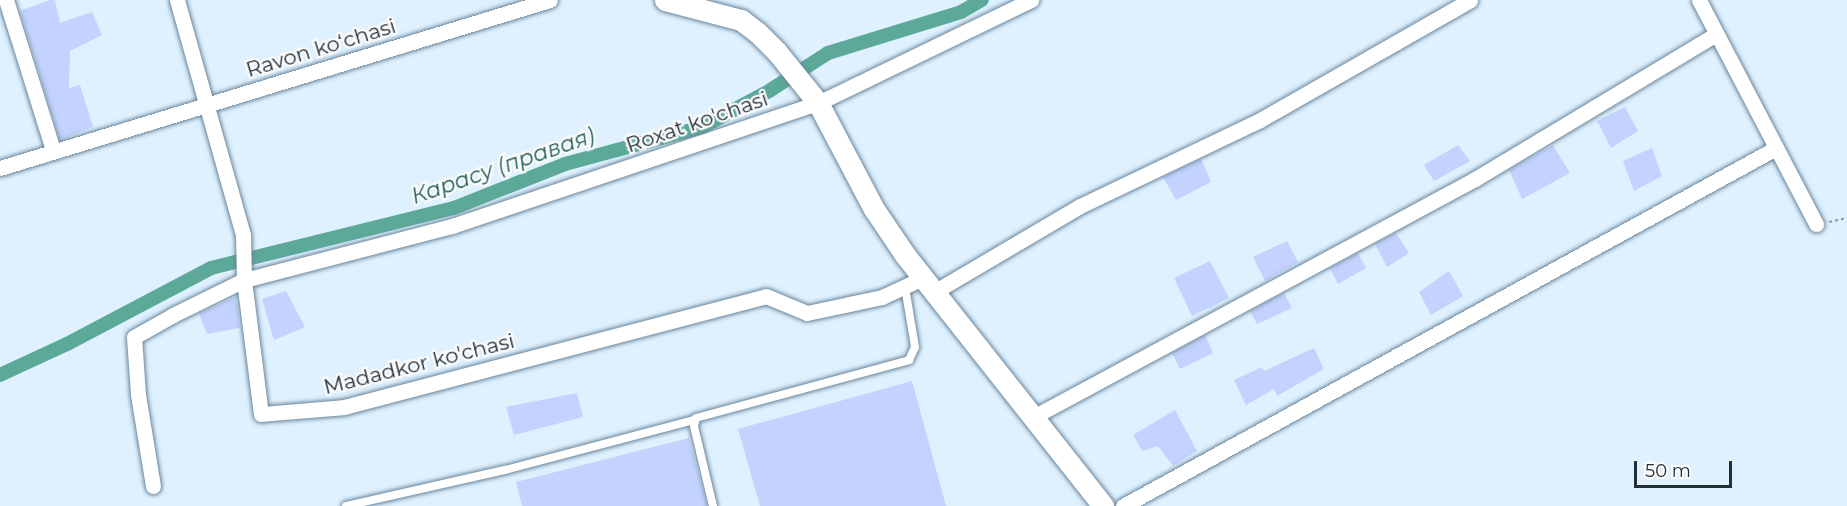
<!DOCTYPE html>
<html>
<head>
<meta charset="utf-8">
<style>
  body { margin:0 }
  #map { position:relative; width:1847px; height:506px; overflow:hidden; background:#dff1ff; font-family:Montserrat,sans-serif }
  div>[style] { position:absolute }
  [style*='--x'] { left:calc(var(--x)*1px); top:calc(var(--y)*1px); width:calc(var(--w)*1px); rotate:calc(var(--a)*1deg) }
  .canal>* { height:14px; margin:-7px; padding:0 7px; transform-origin:7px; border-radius:7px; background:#5ca99a }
  .building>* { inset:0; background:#c3d2fe }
  .path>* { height:2px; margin-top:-1px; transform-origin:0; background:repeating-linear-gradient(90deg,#8998a3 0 3px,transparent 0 6px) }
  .roads { filter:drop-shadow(0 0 2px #69859a) drop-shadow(0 0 2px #69859a) }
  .lane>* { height:8px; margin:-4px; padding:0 4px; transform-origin:4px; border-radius:4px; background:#fff }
  .street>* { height:15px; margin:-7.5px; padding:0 7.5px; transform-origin:7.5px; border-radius:7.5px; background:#fff }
  .secondary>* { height:21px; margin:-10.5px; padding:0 10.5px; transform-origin:10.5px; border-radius:10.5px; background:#fff }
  span { translate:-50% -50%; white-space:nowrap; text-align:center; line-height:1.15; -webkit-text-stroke:4.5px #fbfbfb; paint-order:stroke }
  .street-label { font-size:21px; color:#232f37 }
  .water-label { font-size:22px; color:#1f5e54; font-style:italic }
  .scale { position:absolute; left:1634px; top:461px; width:98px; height:27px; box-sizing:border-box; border:3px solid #232f37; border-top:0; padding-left:8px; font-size:18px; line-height:21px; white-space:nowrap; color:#232f37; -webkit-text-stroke:4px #fbfbfb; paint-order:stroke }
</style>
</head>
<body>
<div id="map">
  <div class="canal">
    <div style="--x:0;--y:375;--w:74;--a:-24.8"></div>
    <div style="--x:67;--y:344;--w:163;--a:-27.8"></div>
    <div style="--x:211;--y:268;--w:250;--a:-13.9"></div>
    <div style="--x:454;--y:208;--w:119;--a:-21.6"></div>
    <div style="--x:565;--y:164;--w:142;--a:-15.1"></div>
    <div style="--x:702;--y:127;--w:76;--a:-28.2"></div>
    <div style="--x:769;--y:91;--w:70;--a:-32.8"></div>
    <div style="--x:828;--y:53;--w:139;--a:-17.1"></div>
    <div style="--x:961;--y:12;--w:24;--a:-30"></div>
  </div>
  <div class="building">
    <div style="clip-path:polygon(50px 0,55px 0,60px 23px,92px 12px,102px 35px,70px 51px,69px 88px,80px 85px,93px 127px,60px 140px,20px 11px)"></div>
    <div style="clip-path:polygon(1625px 107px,1638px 131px,1611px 148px,1597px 121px)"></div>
    <div style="clip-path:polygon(1458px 145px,1470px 161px,1434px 181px,1424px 165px)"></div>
    <div style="clip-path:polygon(1553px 145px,1570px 173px,1522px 199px,1509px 170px)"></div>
    <div style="clip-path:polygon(1652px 148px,1662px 176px,1634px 191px,1623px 161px)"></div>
    <div style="clip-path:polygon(1201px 159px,1211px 182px,1176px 200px,1163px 177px)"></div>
    <div style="clip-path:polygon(1396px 233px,1409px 253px,1387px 267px,1375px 244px)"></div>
    <div style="clip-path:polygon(1287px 241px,1298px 262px,1265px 281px,1253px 257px)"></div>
    <div style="clip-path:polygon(1358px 253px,1366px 268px,1338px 284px,1330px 268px)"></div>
    <div style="clip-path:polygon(1210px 261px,1229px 298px,1192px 316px,1174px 278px)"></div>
    <div style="clip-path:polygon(1449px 271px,1463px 296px,1431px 315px,1419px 292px)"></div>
    <div style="clip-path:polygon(286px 291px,305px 327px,274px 340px,262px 299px)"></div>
    <div style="clip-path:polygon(1284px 293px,1292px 308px,1257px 324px,1250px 311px)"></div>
    <div style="clip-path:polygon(236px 297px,240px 328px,207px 334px,199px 313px)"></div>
    <div style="clip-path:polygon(1205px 335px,1213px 353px,1180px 369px,1172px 353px)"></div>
    <div style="clip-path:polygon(1314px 348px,1324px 369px,1277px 396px,1274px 389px,1246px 405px,1234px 380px,1262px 367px,1264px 371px)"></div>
    <div style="clip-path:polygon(912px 381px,946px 506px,760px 506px,738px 429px)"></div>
    <div style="clip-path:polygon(577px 393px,583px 417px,514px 435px,506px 407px)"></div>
    <div style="clip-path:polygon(1175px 410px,1197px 451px,1173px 466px,1158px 446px,1142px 451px,1133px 435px)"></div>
    <div style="clip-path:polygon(689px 438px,707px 506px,522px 506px,516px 482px)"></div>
  </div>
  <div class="path">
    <div style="--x:1829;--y:222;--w:18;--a:-13"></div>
  </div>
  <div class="roads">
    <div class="lane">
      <div style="--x:346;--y:506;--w:163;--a:-12.8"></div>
      <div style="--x:505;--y:470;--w:196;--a:-14.8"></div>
      <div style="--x:713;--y:506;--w:82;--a:-103.4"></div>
      <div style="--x:694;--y:426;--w:8;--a:-76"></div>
      <div style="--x:696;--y:418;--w:221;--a:-15.2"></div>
      <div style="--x:909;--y:360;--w:14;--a:-65"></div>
      <div style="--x:915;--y:347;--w:61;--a:-99.5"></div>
    </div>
    <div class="street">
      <div style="--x:6;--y:0;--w:157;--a:72.6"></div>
      <div style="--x:177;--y:0;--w:244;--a:74.3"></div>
      <div style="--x:243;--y:235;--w:45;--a:88.7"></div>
      <div style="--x:244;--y:280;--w:135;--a:82.8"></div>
      <div style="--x:261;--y:414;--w:83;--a:-4.8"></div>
      <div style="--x:344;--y:407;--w:436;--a:-14.7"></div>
      <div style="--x:766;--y:296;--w:44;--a:22.5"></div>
      <div style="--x:807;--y:313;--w:77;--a:-12"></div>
      <div style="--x:882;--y:297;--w:45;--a:-24.9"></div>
      <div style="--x:1699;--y:0;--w:253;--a:62.4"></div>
      <div style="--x:0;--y:168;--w:575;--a:-16.99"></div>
      <div style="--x:934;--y:292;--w:169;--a:-30.5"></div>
      <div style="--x:1080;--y:206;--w:199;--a:-25.5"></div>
      <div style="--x:1260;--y:120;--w:242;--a:-29.7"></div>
      <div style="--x:1033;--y:417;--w:502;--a:-28.3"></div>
      <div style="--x:1475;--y:179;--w:281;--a:-31"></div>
      <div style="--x:153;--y:486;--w:93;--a:-99.3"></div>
      <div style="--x:138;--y:394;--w:57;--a:-94"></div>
      <div style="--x:134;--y:337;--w:45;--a:-29.4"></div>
      <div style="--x:173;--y:315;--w:79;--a:-26.2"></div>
      <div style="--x:244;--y:280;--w:215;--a:-14.6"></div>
      <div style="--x:452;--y:226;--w:386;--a:-18.6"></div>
      <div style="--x:818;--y:103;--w:237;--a:-25.8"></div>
      <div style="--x:1123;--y:506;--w:745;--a:-28.73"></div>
    </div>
    <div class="secondary">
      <div style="--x:665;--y:0;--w:79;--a:14.7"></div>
      <div style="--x:741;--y:20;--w:20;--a:37"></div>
      <div style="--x:757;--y:32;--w:28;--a:45"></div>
      <div style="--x:777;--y:52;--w:65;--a:51.2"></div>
      <div style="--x:818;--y:103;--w:120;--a:62.2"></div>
      <div style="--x:874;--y:209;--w:55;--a:56"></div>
      <div style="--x:905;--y:255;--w:320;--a:51.7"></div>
    </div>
  </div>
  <div class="street-label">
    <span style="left:321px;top:48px;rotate:-17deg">Ravon koʻchasi</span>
    <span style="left:697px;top:122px;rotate:-19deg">Roxat ko'chasi</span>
    <span style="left:419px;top:364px;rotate:-14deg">Madadkor ko'chasi</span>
  </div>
  <div class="water-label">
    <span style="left:503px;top:166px;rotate:-19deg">Карасу (правая)</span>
  </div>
  <div class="scale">50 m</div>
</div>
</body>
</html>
